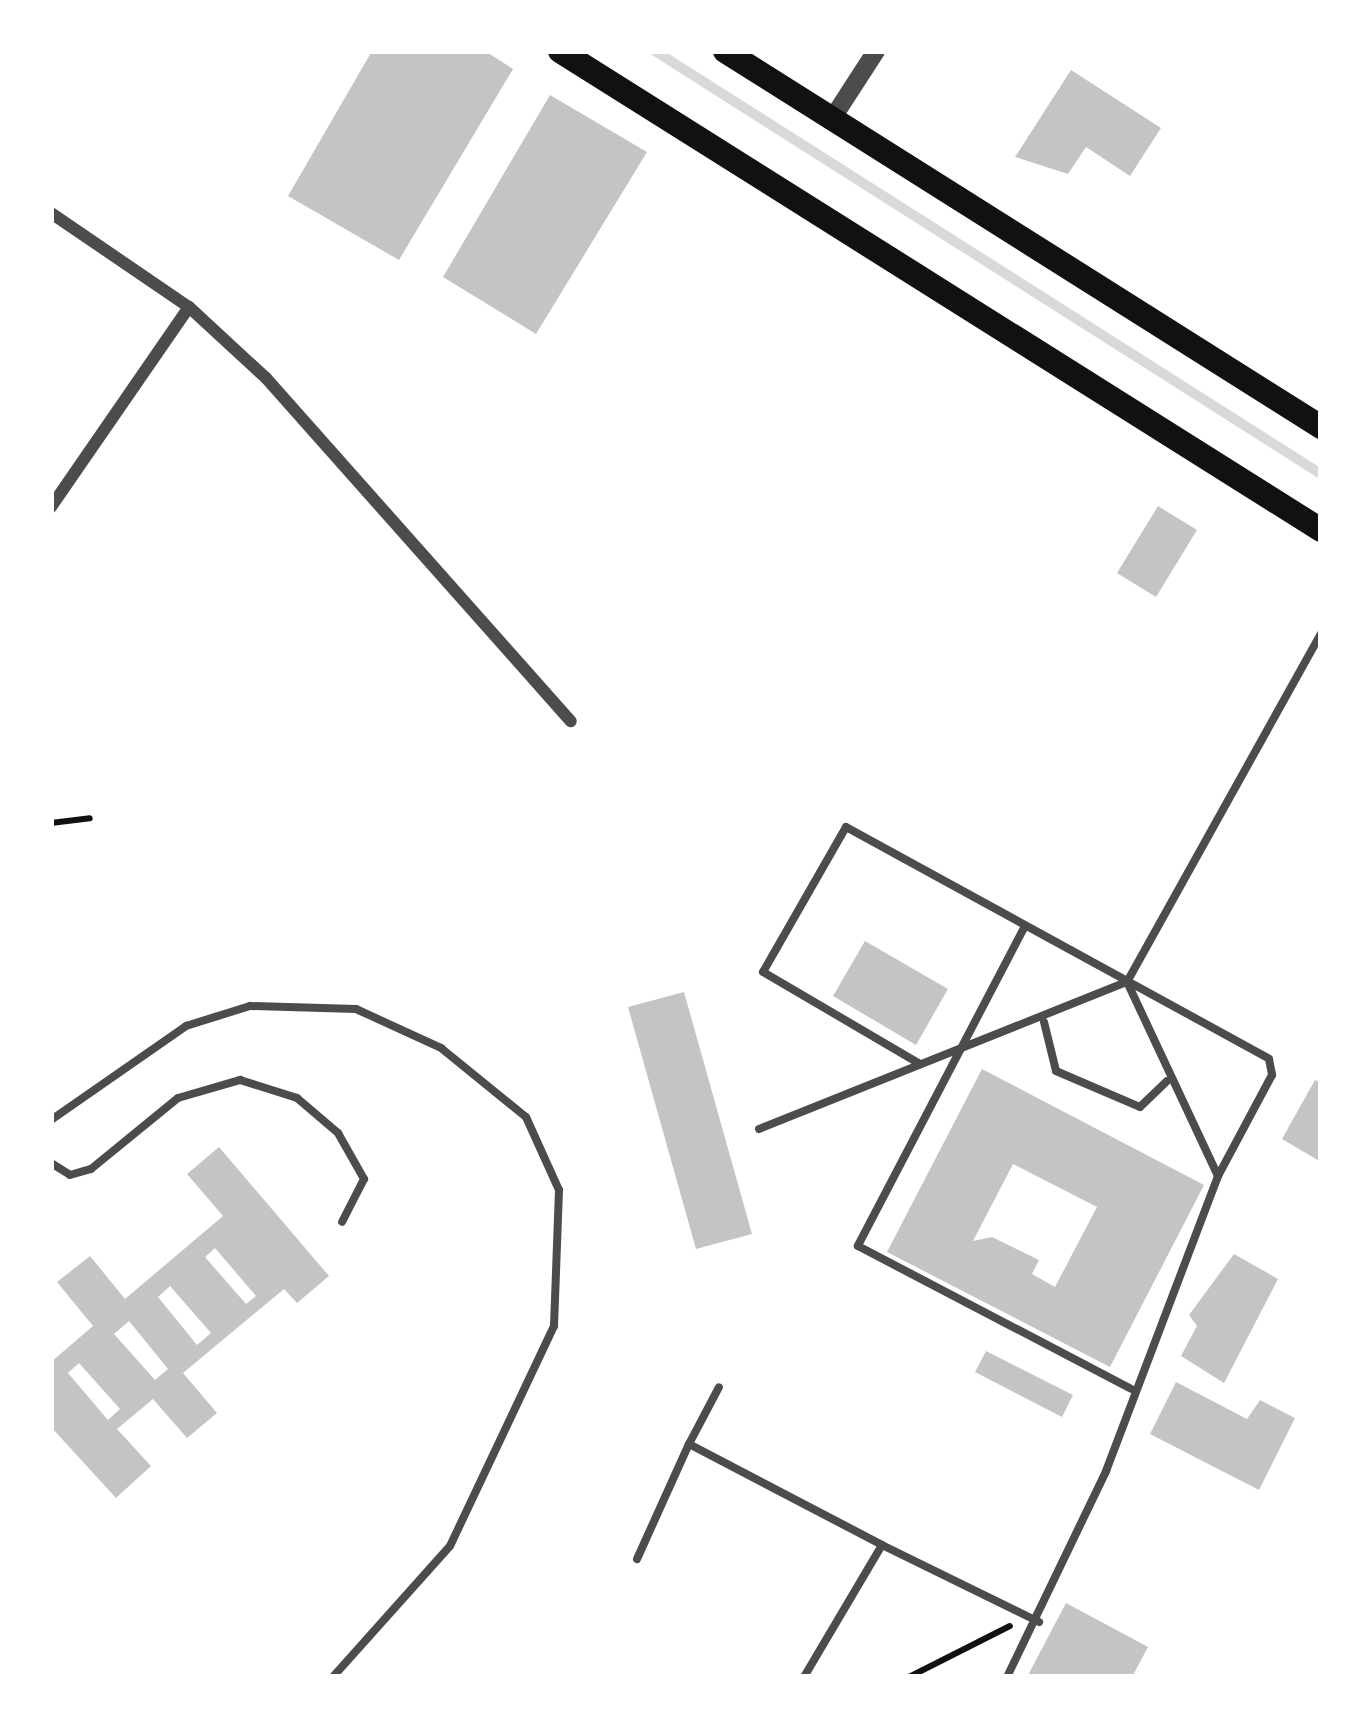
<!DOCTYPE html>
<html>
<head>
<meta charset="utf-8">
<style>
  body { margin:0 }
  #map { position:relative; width:1372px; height:1728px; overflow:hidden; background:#fff; font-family:"Fira Sans Condensed",sans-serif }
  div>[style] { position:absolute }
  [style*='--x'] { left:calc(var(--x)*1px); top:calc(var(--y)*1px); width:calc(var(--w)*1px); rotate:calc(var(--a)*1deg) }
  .stream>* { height:10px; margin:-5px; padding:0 5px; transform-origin:5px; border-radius:5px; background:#d9d9d9 }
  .building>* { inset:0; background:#c4c4c4 }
  .path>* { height:6px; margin:-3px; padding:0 3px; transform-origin:3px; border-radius:3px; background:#111 }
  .service>* { height:8px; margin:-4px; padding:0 4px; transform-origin:4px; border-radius:4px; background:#4c4c4c }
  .minor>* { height:12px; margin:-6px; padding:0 6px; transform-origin:6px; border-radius:6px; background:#4c4c4c }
  .tertiary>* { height:18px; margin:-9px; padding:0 9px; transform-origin:9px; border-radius:9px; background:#4c4c4c }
  .trunk>* { height:24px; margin:-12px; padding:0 12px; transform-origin:12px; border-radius:12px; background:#111 }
  span { translate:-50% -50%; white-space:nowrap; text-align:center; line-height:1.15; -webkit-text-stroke:12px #fff; paint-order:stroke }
  .frame { position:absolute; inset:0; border:54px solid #fff; pointer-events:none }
</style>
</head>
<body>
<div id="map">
  <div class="stream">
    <div style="--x:655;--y:51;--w:789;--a:32.42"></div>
  </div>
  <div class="building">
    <div style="clip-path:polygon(372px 51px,485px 51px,513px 69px,399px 260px,288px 196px)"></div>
    <div style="clip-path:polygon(1071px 70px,1161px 128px,1130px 176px,1086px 147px,1068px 174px,1015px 157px)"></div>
    <div style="clip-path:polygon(550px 95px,647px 152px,536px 334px,443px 277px)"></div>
    <div style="clip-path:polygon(1158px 506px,1197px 530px,1156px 597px,1117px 573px)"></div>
    <div style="clip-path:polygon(865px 941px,948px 989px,916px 1045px,833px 996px)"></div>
    <div style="clip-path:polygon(684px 992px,752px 1234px,696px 1249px,628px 1007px)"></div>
    <div style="clip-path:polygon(evenodd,982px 1069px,1204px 1185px,1110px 1367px,887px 1252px,982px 1069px,1013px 1164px,1097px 1207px,1055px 1287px,1032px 1274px,1039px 1260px,992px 1237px,973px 1241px,1013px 1164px)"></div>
    <div style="clip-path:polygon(1315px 1080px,1321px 1083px,1321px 1162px,1282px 1139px)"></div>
    <div style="clip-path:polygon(evenodd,219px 1147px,329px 1276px,297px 1303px,284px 1289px,183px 1373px,217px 1413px,187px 1438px,153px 1399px,117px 1429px,151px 1466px,116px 1498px,51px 1427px,51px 1362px,93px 1326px,57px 1282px,90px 1256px,125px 1299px,223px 1216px,187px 1174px,219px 1147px,215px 1248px,256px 1296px,246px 1304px,205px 1257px,215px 1248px,219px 1147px,170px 1286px,211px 1333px,197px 1345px,158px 1297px,170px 1286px,219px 1147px,129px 1321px,168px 1369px,155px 1380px,114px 1334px,129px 1321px,219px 1147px,79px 1363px,120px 1409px,108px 1420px,68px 1373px,79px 1363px)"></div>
    <div style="clip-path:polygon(1234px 1254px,1278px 1279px,1224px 1383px,1181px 1356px,1197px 1326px,1189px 1315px)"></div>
    <div style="clip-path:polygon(986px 1351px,1073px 1395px,1062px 1417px,975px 1372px)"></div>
    <div style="clip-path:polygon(1176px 1382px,1247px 1419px,1260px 1400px,1295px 1418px,1259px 1490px,1150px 1434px)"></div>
    <div style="clip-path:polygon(1066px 1603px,1148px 1647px,1132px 1677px,1027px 1677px)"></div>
  </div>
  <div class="path">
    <div style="--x:51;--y:823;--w:39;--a:-7"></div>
    <div style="--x:909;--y:1677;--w:113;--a:-26.8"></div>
  </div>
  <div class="service">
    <div style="--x:1025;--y:926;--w:361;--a:117.6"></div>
    <div style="--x:858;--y:1246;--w:308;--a:27.6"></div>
    <div style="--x:1044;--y:1022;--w:50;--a:76.2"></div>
    <div style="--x:1056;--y:1071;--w:91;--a:23.2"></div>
    <div style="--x:1140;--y:1107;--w:37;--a:-44"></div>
    <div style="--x:920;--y:1064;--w:182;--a:-149.6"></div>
    <div style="--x:763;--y:972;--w:167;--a:-60.2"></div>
    <div style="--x:846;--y:827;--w:482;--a:28.7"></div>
    <div style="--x:1269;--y:1059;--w:16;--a:79"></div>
    <div style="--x:1272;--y:1075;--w:115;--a:118.1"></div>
    <div style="--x:51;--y:1120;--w:165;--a:-34.8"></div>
    <div style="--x:186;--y:1026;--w:67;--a:-17.4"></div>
    <div style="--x:250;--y:1006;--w:106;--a:1.6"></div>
    <div style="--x:356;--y:1009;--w:94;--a:24.6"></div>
    <div style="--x:441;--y:1048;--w:109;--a:39.1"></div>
    <div style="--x:526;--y:1117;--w:80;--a:65.7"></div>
    <div style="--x:559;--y:1190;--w:136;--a:92.1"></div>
    <div style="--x:554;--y:1326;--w:243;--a:115.3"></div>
    <div style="--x:450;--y:1546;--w:176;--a:131.8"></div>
    <div style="--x:759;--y:1129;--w:395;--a:-21.8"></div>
    <div style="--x:51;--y:1163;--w:22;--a:32"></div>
    <div style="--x:70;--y:1175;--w:22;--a:-16"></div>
    <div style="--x:91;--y:1169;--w:112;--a:-39.2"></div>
    <div style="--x:178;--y:1098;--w:65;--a:-16.2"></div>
    <div style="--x:240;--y:1080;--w:60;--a:17.5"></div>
    <div style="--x:297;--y:1098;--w:54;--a:40.5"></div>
    <div style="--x:338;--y:1133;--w:53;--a:60.5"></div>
    <div style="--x:364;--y:1179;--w:48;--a:117.1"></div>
    <div style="--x:689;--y:1444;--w:64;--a:-62.2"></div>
    <div style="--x:882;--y:1545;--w:175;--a:26.1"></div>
    <div style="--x:637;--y:1559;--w:126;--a:-65.7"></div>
    <div style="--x:689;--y:1444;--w:218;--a:27.6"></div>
    <div style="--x:882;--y:1545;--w:153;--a:120.6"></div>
    <div style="--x:1007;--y:1677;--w:229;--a:-64.3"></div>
    <div style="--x:1106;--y:1471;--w:316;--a:-69.2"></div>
    <div style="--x:1218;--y:1176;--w:214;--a:-115.1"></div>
    <div style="--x:1127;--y:982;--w:399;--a:-60.9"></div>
  </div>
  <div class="minor">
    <div style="--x:51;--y:213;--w:167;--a:34.3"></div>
    <div style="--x:189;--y:307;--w:105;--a:42.7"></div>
    <div style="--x:266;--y:378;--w:459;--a:48.4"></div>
    <div style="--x:51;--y:507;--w:243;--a:-55.4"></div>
  </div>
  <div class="tertiary">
    <div style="--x:832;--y:119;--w:81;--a:-57.1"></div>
  </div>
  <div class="trunk">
    <div style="--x:560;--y:51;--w:899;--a:32.19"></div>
    <div style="--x:725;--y:51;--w:705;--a:32.25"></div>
  </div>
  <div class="frame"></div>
</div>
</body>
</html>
